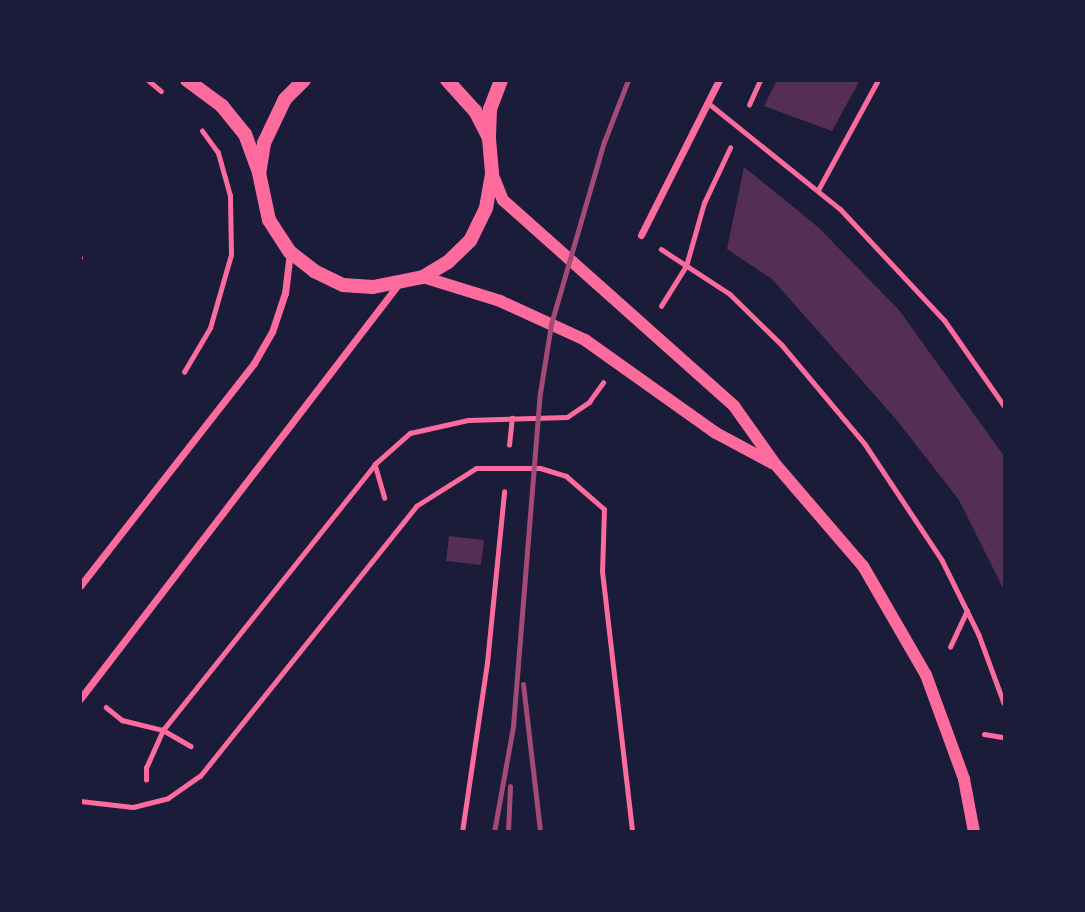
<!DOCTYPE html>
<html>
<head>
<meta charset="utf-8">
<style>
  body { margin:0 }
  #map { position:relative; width:1085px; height:912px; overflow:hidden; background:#1b1b3a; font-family:Karla,sans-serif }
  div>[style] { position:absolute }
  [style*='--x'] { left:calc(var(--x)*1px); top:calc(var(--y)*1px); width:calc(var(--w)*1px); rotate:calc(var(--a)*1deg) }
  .building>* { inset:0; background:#542f53 }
  .path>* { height:4.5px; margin:-2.25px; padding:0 2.25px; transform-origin:2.25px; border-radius:2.25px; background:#ff6b9d }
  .service>* { height:5px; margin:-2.5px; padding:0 2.5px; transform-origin:2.5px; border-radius:2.5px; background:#ff6b9d }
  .minor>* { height:7px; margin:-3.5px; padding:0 3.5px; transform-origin:3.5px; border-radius:3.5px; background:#ff6b9d }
  .tertiary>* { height:12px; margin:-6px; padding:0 6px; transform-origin:6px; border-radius:6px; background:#ff6b9d }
  .secondary>* { height:14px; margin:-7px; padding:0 7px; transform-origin:7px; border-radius:7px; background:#ff6b9d }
  .rail>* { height:5px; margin:-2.5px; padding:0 2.5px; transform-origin:2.5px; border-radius:2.5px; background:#a44b75 }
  span { translate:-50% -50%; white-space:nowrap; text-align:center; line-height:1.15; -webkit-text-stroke:5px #1b1b3a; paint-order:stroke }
  .frame { position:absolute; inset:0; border:82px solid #1b1b3a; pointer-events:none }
</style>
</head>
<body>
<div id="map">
  <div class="building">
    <div style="clip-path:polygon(777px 80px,860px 80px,832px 131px,764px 106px)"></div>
    <div style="clip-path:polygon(744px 167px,818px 227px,899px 310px,1004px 456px,1004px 590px,959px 500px,895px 418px,772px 279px,727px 249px)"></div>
    <div style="clip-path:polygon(449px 536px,484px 540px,481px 565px,446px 561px)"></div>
  </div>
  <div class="path">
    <div style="--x:148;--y:80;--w:17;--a:40"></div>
    <div style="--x:749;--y:105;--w:27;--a:-66"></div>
    <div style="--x:661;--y:249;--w:82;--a:33.1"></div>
    <div style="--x:730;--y:294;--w:73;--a:44.4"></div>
    <div style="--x:782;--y:345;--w:129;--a:50"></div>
    <div style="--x:865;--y:444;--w:139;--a:56.4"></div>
    <div style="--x:942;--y:560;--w:84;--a:63.7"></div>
    <div style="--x:979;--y:635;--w:72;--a:69.8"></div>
    <div style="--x:80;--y:258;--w:1;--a:0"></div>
    <div style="--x:661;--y:306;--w:47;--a:-58"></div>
    <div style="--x:686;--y:266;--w:66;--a:-74.1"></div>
    <div style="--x:704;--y:203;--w:61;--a:-64.7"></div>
    <div style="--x:184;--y:372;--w:51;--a:-59.4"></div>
    <div style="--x:210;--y:328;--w:76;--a:-74"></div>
    <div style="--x:231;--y:255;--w:59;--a:-91"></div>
    <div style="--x:230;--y:196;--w:45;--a:-105.6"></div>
    <div style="--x:218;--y:153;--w:27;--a:-126"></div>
    <div style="--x:509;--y:445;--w:27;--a:-84"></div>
    <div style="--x:375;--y:464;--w:35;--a:74"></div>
    <div style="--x:950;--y:647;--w:40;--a:-65"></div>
    <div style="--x:106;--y:707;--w:21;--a:39"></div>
    <div style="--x:122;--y:720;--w:42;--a:13.7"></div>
    <div style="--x:163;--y:730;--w:32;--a:30"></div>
    <div style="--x:984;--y:734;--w:20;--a:9"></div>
    <div style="--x:146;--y:780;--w:12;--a:-90"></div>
    <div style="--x:146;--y:768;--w:42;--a:-65.9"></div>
    <div style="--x:163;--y:730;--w:340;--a:-51.4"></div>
    <div style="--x:375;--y:464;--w:47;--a:-41.5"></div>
    <div style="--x:410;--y:433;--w:59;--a:-12.6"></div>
    <div style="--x:468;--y:420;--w:99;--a:-1.7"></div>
    <div style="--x:567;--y:417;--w:27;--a:-34"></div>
    <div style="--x:589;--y:402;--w:24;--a:-54"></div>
    <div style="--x:462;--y:832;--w:171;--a:-81.6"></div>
    <div style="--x:487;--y:663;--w:172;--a:-84.3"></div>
  </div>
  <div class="service">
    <div style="--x:708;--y:103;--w:169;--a:38.8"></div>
    <div style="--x:840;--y:209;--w:152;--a:46.9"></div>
    <div style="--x:944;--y:320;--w:105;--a:55.1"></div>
    <div style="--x:818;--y:190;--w:125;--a:-61.4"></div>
    <div style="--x:80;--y:801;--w:53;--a:6.5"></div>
    <div style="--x:133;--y:807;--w:36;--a:-14"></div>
    <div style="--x:168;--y:798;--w:39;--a:-35"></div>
    <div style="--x:200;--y:776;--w:346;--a:-51.3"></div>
    <div style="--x:416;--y:506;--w:71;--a:-32.3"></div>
    <div style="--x:476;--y:468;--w:64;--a:0"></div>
    <div style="--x:540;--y:468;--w:27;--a:17"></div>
    <div style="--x:566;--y:476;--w:50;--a:41"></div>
    <div style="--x:604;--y:509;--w:62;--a:91.8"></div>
    <div style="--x:602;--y:571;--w:263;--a:83.4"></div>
  </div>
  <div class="minor">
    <div style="--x:641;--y:235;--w:174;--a:-63.3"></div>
    <div style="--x:80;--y:586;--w:283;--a:-52"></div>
    <div style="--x:254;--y:363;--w:36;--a:-60"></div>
    <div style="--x:272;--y:332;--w:41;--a:-71.6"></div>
    <div style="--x:285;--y:293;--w:41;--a:-83"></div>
    <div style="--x:80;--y:699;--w:521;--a:-52.49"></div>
  </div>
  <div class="tertiary">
    <div style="--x:492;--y:173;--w:29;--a:68"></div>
    <div style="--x:503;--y:200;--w:310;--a:41.7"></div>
    <div style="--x:734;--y:406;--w:72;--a:54.6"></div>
    <div style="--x:776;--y:465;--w:133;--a:49.3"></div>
    <div style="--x:863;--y:566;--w:126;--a:60"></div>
    <div style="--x:926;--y:675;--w:111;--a:69.9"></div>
    <div style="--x:964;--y:779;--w:54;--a:79.3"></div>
    <div style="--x:423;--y:277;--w:81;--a:17.3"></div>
    <div style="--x:500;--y:301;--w:94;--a:24.6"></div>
    <div style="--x:585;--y:340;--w:161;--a:35.4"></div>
    <div style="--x:716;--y:433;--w:64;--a:28.2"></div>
  </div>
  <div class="secondary">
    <div style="--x:187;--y:80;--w:44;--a:36.6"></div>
    <div style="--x:222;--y:106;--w:36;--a:51"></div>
    <div style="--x:245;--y:134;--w:38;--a:70"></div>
    <div style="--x:304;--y:80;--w:27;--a:135"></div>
    <div style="--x:285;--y:99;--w:49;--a:115.5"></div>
    <div style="--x:264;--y:143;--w:30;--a:99"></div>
    <div style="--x:259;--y:173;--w:48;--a:78"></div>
    <div style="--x:269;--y:220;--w:38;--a:57"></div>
    <div style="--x:290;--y:252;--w:31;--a:38"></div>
    <div style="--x:314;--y:271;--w:32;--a:26"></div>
    <div style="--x:343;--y:285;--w:30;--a:4"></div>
    <div style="--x:373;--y:287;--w:51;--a:-11.3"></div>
    <div style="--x:423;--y:277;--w:29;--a:-31"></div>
    <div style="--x:448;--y:262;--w:30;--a:-44"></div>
    <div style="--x:470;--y:241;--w:37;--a:-64"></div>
    <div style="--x:486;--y:208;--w:36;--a:-80"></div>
    <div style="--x:492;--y:173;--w:35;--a:-95"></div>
    <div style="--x:489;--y:138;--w:30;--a:-117"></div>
    <div style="--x:475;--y:111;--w:42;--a:-132.1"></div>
    <div style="--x:489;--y:137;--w:28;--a:-88"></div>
    <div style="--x:490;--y:109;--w:31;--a:-69"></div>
  </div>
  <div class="rail">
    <div style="--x:523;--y:684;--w:149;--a:83.4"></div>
    <div style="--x:494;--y:832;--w:108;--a:-79.8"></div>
    <div style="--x:513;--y:726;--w:334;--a:-85.4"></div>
    <div style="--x:540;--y:393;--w:70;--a:-80.9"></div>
    <div style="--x:551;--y:324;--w:190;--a:-73.8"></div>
    <div style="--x:604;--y:142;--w:66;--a:-68.8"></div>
    <div style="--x:508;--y:832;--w:46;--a:-87.5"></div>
  </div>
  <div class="frame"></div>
</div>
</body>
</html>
